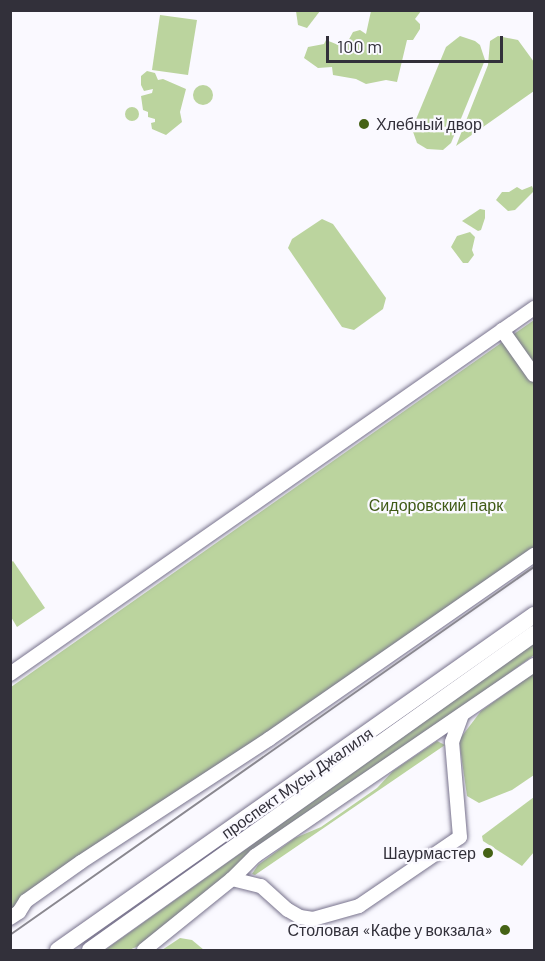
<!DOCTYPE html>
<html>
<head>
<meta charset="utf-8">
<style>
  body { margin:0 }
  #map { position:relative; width:545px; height:961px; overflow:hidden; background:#faf9ff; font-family:Barlow,sans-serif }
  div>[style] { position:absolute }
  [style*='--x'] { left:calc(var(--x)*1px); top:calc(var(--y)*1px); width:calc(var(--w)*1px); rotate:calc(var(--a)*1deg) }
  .green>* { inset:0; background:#bbd49e }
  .round { border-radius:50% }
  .roads { filter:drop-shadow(0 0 2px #78738d) drop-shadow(0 0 2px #78738d) }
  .minor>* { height:14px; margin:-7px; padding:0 7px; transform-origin:7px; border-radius:7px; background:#fff }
  .major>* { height:16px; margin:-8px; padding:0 8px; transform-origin:8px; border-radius:8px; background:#fff }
  .tram>* { height:1.5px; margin:-0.75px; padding:0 0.75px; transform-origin:0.75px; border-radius:0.75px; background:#8a8890 }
  .dots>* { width:16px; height:16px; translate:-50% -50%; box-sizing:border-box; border:3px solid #faf9ff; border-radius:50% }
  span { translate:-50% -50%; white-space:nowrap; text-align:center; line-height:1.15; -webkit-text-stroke:4.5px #faf9ff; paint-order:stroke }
  .poi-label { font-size:16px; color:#32303a }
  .left { translate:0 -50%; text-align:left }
  .right { translate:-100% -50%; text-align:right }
  .park-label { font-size:16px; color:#3f5a15 }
  .street-label { font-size:16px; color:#32303a }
  .frame { position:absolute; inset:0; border:12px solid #32303a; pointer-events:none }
  .scale { position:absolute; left:326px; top:36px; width:177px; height:27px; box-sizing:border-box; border:3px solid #32303a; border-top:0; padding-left:8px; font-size:18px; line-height:21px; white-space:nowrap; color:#32303a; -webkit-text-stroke:4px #faf9ff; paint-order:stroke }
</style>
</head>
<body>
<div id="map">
  <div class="green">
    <div style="clip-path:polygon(296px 11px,296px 10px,320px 11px,307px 28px,298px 25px)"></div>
    <div style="clip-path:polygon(371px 11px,421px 11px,415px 19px,420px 24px,420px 29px,413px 40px,407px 40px,397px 82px,386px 80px,366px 84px,356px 79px,333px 75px,332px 67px,318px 68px,304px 58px,308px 47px,324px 44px,326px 40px,341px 46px,347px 43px,353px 32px,360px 30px,366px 34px)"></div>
    <div style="clip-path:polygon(160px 15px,197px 20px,188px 75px,152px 70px)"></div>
    <div style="clip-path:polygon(460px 36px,475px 41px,480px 45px,485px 60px,451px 143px,443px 150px,427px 149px,417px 143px,412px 129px,446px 47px)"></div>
    <div style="clip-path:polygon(498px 36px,518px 40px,534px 62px,534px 91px,456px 146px,488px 65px,490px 41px)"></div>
    <div style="clip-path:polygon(147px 71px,155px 73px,158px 80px,163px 79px,186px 89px,180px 112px,182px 122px,166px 135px,152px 129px,151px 123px,155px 122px,155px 119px,148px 117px,148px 112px,143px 110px,141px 96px,152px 93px,153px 89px,144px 91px,141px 85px,141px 76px)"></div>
    <div class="round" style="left:193px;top:85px;width:20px;height:20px"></div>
    <div class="round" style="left:125px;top:107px;width:14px;height:14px"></div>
    <div style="clip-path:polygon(532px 186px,534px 191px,515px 210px,508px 211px,496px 200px,502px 192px,509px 192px,517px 187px,522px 190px)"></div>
    <div style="clip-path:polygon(480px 209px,485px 210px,485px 218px,481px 230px,478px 231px,462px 221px)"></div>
    <div style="clip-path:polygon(322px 219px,333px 224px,386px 298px,383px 309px,354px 330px,342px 327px,288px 248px,292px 239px)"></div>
    <div style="clip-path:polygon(470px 232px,475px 237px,472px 250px,474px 255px,468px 263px,463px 263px,451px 247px,457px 236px)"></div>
    <div style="clip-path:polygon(534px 320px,534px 553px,11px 915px,11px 687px)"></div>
    <div style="clip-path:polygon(13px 561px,45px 608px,17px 627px,11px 617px,10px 563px)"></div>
    <div style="clip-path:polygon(534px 643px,534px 655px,229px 877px,146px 943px,129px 950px,105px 950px)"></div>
    <div style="clip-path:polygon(534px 673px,534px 775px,512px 790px,479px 803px,467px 796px,459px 740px,481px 711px)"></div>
    <div style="clip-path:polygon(437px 741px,445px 745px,255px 875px,252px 874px,258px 865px,295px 838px,321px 827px,377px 788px,393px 771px)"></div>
    <div style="clip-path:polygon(534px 797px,534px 852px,522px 866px,483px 841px,482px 836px)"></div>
    <div style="clip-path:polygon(180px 938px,192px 940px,204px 950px,162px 950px)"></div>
  </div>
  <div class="roads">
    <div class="minor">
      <div style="--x:502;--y:330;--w:55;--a:54.6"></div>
      <div style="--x:10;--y:674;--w:639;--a:-34.93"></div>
      <div style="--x:232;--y:879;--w:30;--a:14"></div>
      <div style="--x:261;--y:886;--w:36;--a:42"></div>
      <div style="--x:288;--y:910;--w:14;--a:30"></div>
      <div style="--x:300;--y:917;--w:13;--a:9"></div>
      <div style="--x:313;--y:919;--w:48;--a:-15.8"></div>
      <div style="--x:359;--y:906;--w:122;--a:-34.3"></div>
      <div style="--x:460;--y:837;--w:95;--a:-94.8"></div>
      <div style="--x:452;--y:742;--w:29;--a:-70"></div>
      <div style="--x:10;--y:918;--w:11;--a:-34"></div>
      <div style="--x:19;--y:912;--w:13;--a:-58"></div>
      <div style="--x:26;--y:901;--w:67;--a:-35.3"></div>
      <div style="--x:81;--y:862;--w:225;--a:-33.2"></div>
      <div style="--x:269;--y:739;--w:323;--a:-34.8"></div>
      <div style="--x:144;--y:950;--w:113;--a:-38.9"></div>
      <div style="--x:232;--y:879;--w:33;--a:-45"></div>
      <div style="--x:255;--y:856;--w:338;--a:-34.4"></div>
    </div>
    <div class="major">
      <div style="--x:58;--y:950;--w:582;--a:-35.14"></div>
      <div style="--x:90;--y:950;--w:545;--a:-35.44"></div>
    </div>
  </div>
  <div class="tram">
    <div style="--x:10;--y:935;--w:640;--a:-35.08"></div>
  </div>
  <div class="dots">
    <div style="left:364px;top:124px;background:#456215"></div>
    <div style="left:488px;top:853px;background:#456215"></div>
    <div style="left:505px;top:930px;background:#456215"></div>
  </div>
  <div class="poi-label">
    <span class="left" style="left:376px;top:124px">Хлебный двор</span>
    <span class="right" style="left:476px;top:853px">Шаурмастер</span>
    <span class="right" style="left:493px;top:930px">Столовая «Кафе у вокзала»</span>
  </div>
  <div class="park-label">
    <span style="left:436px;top:505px">Сидоровский парк</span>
  </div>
  <div class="street-label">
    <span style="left:297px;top:783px;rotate:-35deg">проспект Мусы Джалиля</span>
  </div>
  <div class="frame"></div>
  <div class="scale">100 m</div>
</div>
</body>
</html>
